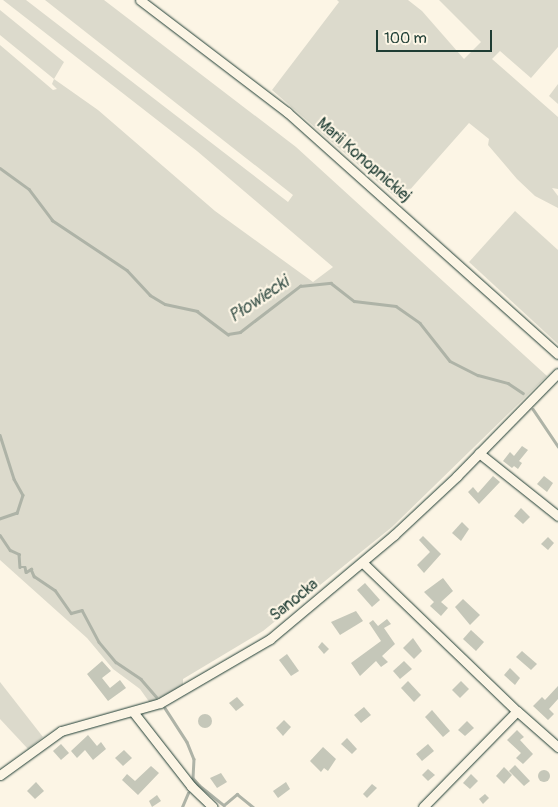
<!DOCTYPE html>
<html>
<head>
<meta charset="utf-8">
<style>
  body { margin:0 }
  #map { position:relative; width:558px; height:807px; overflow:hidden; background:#fcf5e5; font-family:Pangolin,sans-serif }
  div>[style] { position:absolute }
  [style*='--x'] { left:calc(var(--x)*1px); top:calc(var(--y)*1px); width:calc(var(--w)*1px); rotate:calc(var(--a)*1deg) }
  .green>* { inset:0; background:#dcdacc }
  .stream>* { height:2.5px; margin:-1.25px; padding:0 1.25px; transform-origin:1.25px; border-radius:1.25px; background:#aeb3a7 }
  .building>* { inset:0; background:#c5c7b9 }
  .round { border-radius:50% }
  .roads { filter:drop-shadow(0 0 1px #1f3d34) drop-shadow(0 0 1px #1f3d34) }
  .street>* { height:9px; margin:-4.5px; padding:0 4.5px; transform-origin:4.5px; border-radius:4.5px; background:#fcf5e5 }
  span { translate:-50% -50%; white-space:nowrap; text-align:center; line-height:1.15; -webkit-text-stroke:4.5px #fcf5e5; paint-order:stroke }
  .street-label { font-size:16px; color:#1f3d34 }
  .water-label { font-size:18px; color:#435a51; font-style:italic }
  .scale { position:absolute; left:376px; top:30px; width:116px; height:22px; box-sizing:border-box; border:2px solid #1f3d34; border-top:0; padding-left:6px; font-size:15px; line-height:18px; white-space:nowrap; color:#1f3d34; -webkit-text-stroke:4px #fcf5e5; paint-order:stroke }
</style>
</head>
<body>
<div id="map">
  <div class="green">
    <div style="clip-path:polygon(3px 0,26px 0,288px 202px,293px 195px,45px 0,104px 0,296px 147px,547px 376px,392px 527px,263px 631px,183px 679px,183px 685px,150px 703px,140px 689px,113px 669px,87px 638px,0 560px,0 45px,53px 90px,57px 89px,52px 84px,54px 79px,0 35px,0 10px,64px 62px,54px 79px,98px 110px,215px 211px,313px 282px,333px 267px,197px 151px)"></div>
    <div style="clip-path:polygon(337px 0,408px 0,422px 11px,464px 59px,481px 42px,439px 0,558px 0,558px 47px,531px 78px,500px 51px,492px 59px,558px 117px,558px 189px,552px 188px,558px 196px,558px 208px,535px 196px,517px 179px,488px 145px,489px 139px,469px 123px,400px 201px,272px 90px,339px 2px)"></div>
    <div style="clip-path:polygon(558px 84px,558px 104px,549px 96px)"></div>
    <div style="clip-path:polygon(515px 211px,558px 250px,558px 344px,469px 262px)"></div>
    <div style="clip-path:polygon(0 682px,43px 737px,28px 749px,0 719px)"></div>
  </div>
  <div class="stream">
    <div style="--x:0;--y:168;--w:36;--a:36"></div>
    <div style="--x:29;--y:189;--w:39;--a:53"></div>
    <div style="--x:52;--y:220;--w:90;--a:33.7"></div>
    <div style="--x:127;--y:270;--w:34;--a:47"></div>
    <div style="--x:150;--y:295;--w:17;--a:31"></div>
    <div style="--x:165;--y:304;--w:33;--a:12"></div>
    <div style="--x:197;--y:311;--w:39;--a:37"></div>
    <div style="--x:228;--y:334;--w:12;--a:-9"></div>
    <div style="--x:240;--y:332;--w:76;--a:-37.5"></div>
    <div style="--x:300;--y:286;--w:31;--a:-6"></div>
    <div style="--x:331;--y:283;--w:29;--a:38"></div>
    <div style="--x:354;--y:301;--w:42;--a:6.8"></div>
    <div style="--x:396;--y:306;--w:29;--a:35"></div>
    <div style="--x:420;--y:323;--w:48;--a:51.7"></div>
    <div style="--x:450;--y:361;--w:31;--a:27"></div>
    <div style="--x:478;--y:375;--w:31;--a:15"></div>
    <div style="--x:508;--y:383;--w:18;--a:34"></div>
    <div style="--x:533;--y:409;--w:45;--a:56"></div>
    <div style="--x:0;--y:435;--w:46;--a:72.3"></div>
    <div style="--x:14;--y:479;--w:18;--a:61"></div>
    <div style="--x:23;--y:495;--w:19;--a:108"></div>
    <div style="--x:17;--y:513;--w:18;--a:161"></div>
    <div style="--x:0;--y:535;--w:18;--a:56"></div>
    <div style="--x:10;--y:550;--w:10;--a:24"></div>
    <div style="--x:19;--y:554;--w:13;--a:86"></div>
    <div style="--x:20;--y:567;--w:5;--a:0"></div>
    <div style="--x:25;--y:567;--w:5;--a:79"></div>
    <div style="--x:26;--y:572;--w:6;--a:-31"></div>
    <div style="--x:31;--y:569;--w:8;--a:67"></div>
    <div style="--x:34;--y:576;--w:25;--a:34"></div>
    <div style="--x:55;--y:590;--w:28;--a:55"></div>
    <div style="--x:71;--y:613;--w:11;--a:-15"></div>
    <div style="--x:82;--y:610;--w:36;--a:62"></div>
    <div style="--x:99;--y:642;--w:26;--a:50"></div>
    <div style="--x:116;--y:662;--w:30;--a:34"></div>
    <div style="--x:141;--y:679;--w:23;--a:49"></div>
    <div style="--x:165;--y:708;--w:40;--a:57.1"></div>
    <div style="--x:187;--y:742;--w:18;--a:68"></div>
    <div style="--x:194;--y:759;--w:19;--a:93"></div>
    <div style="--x:193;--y:778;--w:9;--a:49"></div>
    <div style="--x:199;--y:785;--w:32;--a:39"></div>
    <div style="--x:224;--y:805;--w:17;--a:-40"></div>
    <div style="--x:237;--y:794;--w:21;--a:39"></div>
    <div style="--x:182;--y:807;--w:15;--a:-67"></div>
  </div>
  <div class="building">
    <div style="clip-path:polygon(522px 446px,528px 450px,519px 461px,522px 463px,518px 469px,514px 466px,512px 468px,503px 461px,510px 452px,514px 456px)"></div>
    <div style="clip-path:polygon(493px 476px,500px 482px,479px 504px,468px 492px,473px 487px,478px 493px)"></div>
    <div style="clip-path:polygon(544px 476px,553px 483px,547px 492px,537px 484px)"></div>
    <div style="clip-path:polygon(521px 508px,530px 517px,523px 524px,514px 516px)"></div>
    <div style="clip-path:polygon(462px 522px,469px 529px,461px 541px,452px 533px)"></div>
    <div style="clip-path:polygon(423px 536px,441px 554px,424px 573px,417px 565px,430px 552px,419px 540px)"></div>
    <div style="clip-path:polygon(548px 537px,554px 543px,548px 550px,541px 544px)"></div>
    <div style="clip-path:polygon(443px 578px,453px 591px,441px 602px,448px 608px,441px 616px,430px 606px,434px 602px,424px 592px)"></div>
    <div style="clip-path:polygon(365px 583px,380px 600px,372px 607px,357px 590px)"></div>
    <div style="clip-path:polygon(463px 599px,480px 615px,470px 625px,455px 607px)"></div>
    <div style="clip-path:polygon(356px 611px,363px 621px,340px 635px,331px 622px)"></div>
    <div style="clip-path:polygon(387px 619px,391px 624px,384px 628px,395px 644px,382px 656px,388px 662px,381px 667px,376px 661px,360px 676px,351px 663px,381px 641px,369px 623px,373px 620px,378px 626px)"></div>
    <div style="clip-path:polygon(471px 630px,484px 642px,476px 651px,463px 639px)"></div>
    <div style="clip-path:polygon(413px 638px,422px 651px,414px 659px,403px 648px)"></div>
    <div style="clip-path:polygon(322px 642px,329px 649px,324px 654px,318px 647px)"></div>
    <div style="clip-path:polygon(522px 651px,537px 664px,531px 670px,516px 657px)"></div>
    <div style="clip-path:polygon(287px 654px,299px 671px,291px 676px,279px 660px)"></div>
    <div style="clip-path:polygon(102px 661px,111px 671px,102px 678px,110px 688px,120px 680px,126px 688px,108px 701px,87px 674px)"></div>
    <div style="clip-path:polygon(404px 661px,412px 669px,400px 679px,393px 671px)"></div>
    <div style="clip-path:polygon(510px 668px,520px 678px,515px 685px,504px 675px)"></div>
    <div style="clip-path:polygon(408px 681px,421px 695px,414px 702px,401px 688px)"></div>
    <div style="clip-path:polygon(461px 681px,469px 689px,460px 698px,452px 690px)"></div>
    <div style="clip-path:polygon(558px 686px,558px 699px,549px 709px,554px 714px,548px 720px,533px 706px,542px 697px,545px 700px)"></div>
    <div style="clip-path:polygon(237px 697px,244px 705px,236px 711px,229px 703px)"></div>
    <div style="clip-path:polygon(364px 707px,371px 715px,361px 723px,354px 715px)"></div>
    <div style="clip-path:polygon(432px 710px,450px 731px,443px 737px,425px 717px)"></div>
    <div class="round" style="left:198px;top:714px;width:14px;height:14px"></div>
    <div style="clip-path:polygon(284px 720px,291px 727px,283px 736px,276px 728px)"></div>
    <div style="clip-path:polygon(467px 721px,474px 728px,465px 736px,458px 730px)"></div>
    <div style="clip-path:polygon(517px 730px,524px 737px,520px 740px,533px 754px,523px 764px,516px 758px,521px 753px,507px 740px)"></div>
    <div style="clip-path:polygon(88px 735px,97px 746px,101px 742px,106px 749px,93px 760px,85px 750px,77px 758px,71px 751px)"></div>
    <div style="clip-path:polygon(347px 738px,357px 749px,352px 754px,341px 744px)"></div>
    <div style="clip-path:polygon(61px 744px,69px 753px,61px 760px,53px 751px)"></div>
    <div style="clip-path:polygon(428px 744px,434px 751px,422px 761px,416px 754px)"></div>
    <div style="clip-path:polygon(323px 747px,336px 759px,328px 771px,324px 768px,321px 772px,310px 761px)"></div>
    <div style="clip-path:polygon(124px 750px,132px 758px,123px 766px,115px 758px)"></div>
    <div style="clip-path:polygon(515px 765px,530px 781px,524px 786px,509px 771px)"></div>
    <div style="clip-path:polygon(151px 766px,159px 773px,138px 795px,122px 780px,127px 774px,135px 781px)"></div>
    <div style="clip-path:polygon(504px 767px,512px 775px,504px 784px,496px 776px)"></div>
    <div style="clip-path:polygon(428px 769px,435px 775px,428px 781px,422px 775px)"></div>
    <div class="round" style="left:538px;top:770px;width:12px;height:12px"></div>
    <div style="clip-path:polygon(221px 773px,227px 782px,217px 788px,210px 778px)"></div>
    <div style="clip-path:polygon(471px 774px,478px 781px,470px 789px,463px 783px)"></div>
    <div style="clip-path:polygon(36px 782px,44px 791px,35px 799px,27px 791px)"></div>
    <div style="clip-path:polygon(286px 782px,290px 789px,278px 798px,273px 791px)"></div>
    <div style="clip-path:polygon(372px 784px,377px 788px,367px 798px,363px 794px)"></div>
    <div style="clip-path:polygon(485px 794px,489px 798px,483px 804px,479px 799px)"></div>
    <div style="clip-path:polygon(157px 795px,161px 801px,152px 807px,149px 801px)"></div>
  </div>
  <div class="roads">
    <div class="street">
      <div style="--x:140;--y:0;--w:185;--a:37.3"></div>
      <div style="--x:287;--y:112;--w:363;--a:41.8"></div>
      <div style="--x:479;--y:453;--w:101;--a:38.6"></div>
      <div style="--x:363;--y:563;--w:214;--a:43.9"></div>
      <div style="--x:134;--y:713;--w:93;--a:52"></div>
      <div style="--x:191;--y:786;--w:30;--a:44"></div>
      <div style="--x:0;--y:775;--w:75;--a:-35.8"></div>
      <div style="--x:61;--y:731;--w:103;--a:-15.8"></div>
      <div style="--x:160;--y:703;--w:127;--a:-30.2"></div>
      <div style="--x:270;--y:639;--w:162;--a:-40"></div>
      <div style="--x:394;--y:535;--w:86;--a:-43.1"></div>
      <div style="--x:457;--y:476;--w:144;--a:-45.6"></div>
      <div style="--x:423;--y:807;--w:134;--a:-45.6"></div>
      <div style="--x:517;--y:711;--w:55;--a:41.3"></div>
    </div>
  </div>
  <div class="street-label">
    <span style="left:364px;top:160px;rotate:41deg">Marii Konopnickiej</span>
    <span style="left:294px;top:600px;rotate:-39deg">Sanocka</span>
  </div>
  <div class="water-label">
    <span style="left:259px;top:300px;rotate:-34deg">Płowiecki</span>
  </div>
  <div class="scale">100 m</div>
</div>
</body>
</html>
